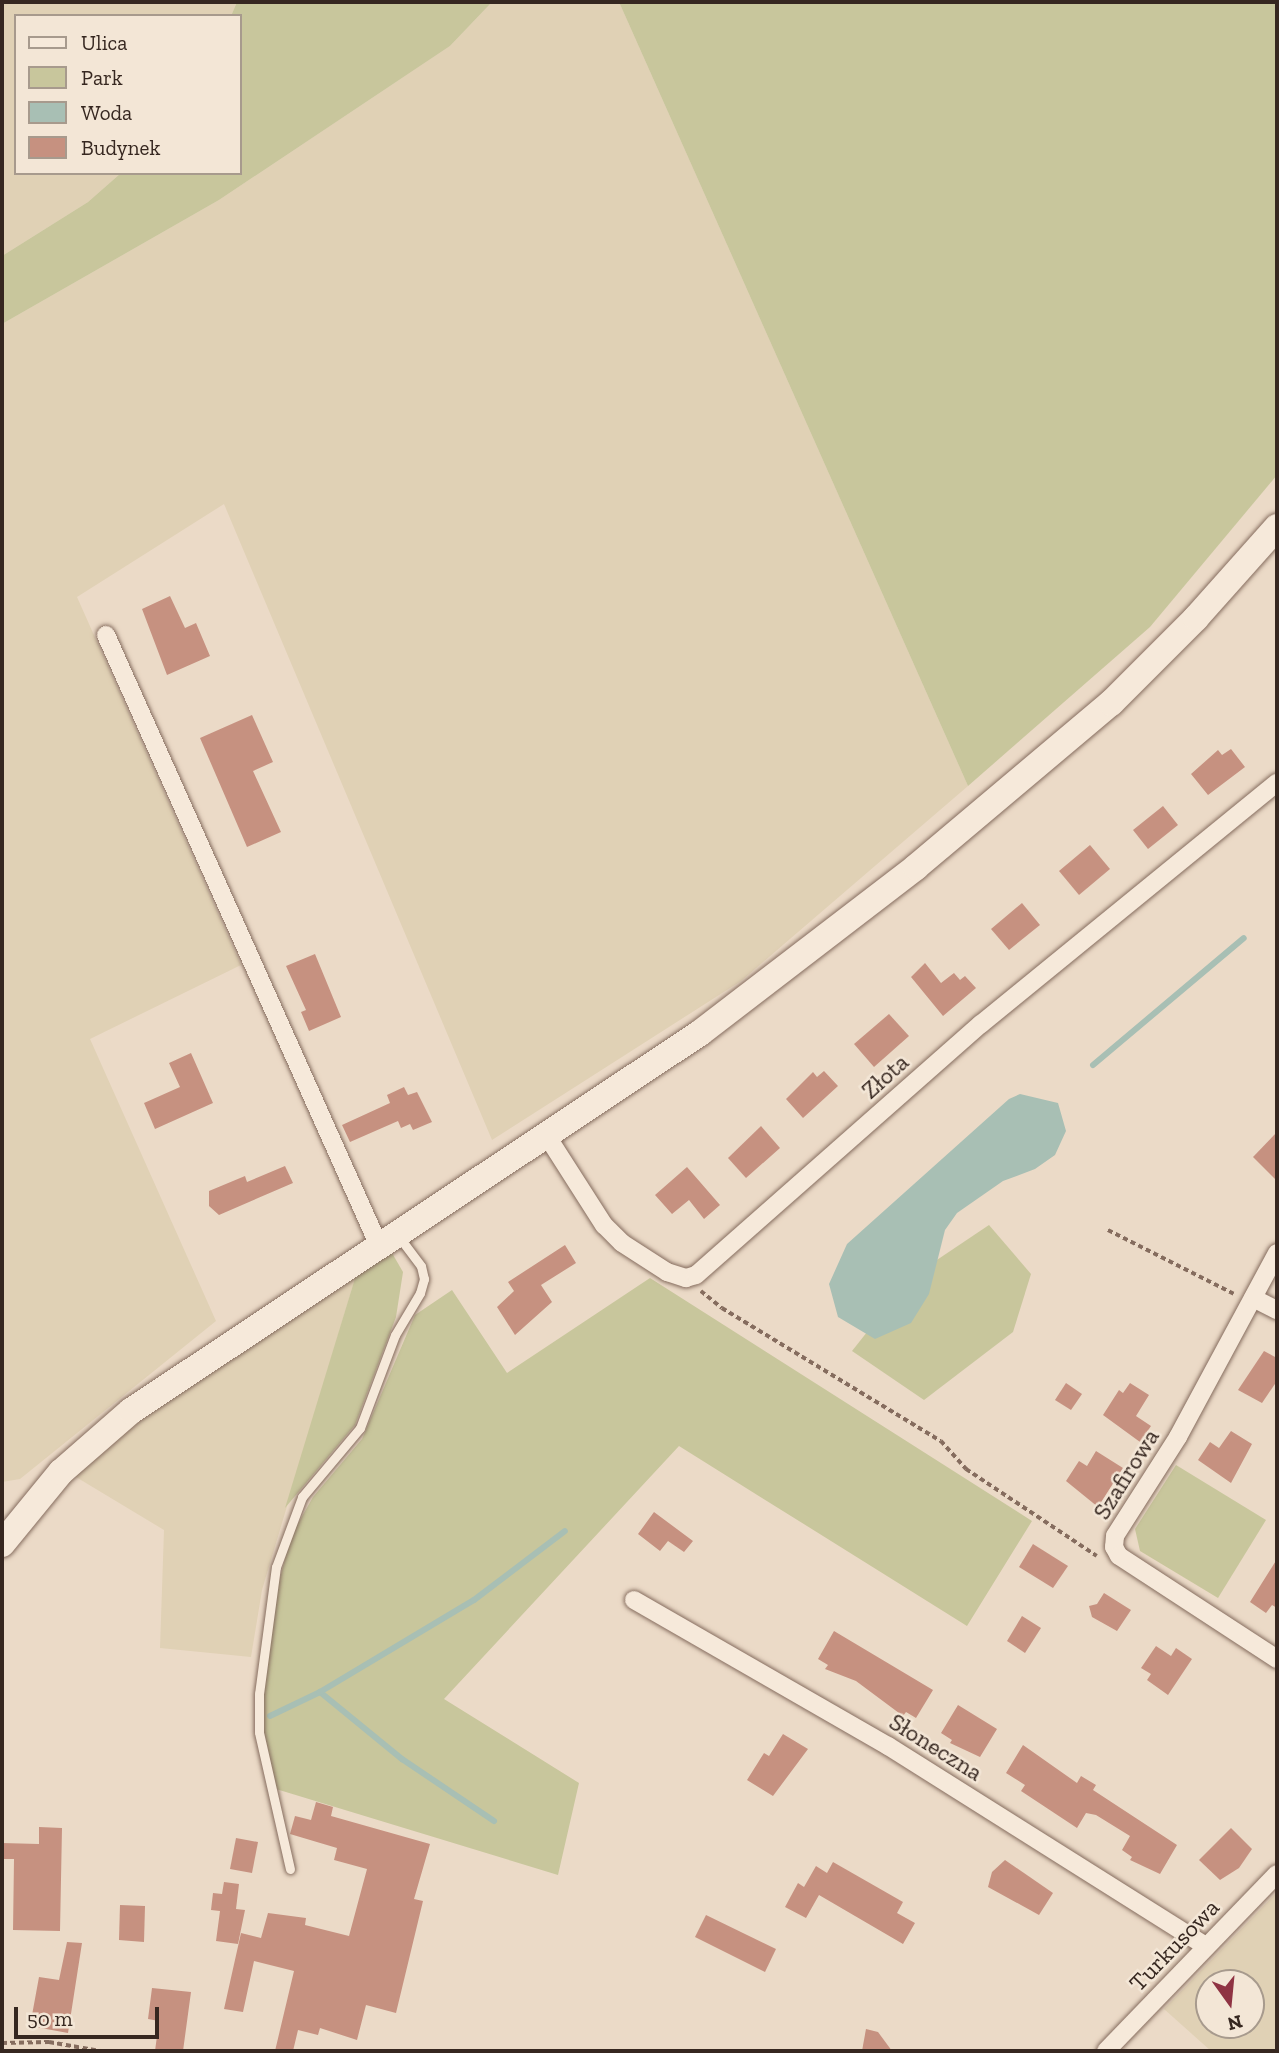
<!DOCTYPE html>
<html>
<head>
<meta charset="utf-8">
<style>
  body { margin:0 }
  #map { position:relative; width:1279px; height:2053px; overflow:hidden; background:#ebdac7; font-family:"Zilla Slab",serif }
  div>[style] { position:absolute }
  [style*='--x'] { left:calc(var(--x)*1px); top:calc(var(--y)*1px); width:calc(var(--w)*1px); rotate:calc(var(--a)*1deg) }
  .farmland>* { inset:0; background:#e0d1b5 }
  .green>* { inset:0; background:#c8c69c }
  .water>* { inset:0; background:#a8bfb4 }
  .stream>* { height:6px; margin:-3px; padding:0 3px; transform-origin:3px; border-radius:3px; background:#a8bfb4 }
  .building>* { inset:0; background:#c69180 }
  .path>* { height:3.5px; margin-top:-1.75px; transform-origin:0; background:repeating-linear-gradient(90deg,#856c5e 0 5px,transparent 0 8.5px) }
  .roads { filter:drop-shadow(0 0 2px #856c5e) drop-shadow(0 0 2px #856c5e) }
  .lane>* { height:9px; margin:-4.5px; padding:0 4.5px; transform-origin:4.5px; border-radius:4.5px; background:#f6e9da }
  .street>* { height:18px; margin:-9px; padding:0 9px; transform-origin:9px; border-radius:9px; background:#f6e9da }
  .secondary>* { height:26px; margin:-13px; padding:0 13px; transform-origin:13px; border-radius:13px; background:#f6e9da }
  span { translate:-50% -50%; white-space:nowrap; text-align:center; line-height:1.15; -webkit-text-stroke:5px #f3e6d6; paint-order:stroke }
  .street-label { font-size:24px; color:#362720 }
  .frame { position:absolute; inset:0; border:4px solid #362720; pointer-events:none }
  .legend { position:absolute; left:14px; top:14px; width:228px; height:161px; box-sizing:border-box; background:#f3e6d6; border:2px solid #a79a8d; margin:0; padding:9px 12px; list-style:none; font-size:21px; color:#362720 }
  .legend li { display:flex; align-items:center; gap:14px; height:35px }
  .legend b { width:35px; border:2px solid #a79a8d }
  .north { position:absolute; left:1195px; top:1969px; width:70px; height:70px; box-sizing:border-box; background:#f3e6d6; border:2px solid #a79a8d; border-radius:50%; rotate:165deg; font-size:19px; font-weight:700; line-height:28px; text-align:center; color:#362720 }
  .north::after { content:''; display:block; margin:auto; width:24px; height:32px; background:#8f3343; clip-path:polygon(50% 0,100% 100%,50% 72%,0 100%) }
  .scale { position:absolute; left:14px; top:2007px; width:145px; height:32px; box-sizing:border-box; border:4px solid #362720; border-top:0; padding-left:9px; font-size:21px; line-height:24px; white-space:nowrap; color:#362720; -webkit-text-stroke:5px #f3e6d6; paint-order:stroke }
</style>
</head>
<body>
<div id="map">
  <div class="farmland">
    <div style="clip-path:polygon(2px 2px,237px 2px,231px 16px,16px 16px,16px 173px,121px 173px,88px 202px,2px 256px)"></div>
    <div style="clip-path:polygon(492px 2px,619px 2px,968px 786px,741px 981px,492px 1140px,224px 504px,77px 597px,241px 965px,90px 1039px,216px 1321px,20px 1479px,2px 1482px,2px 324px,219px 200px,450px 46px)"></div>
    <div style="clip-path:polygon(356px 1275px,262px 1590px,251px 1657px,160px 1648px,164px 1530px,71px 1474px,170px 1395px)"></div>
    <div style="clip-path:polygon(evenodd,1277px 1892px,1277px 2051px,1211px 2051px,1164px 2009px,1277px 1892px,1209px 1983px,1251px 1983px,1251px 2025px,1209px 2025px,1209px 1983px)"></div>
  </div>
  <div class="green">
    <div style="clip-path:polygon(237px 2px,492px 2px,450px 46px,219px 200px,2px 324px,2px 256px,88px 202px,121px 173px,240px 173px,240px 16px,231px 16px)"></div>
    <div style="clip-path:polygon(619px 2px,1277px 2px,1277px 475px,1150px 627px,968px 786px)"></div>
    <div style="clip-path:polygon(989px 1225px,1031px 1274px,1013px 1332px,924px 1400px,852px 1351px,910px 1278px)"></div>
    <div style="clip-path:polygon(392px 1253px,403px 1272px,396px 1317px,355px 1425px,285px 1508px,356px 1275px)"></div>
    <div style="clip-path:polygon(650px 1278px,1032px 1521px,967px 1626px,679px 1446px,444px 1699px,579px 1783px,558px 1875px,276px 1789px,261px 1717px,276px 1593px,291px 1536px,313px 1497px,362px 1439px,415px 1315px,452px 1290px,507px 1373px)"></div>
    <div style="clip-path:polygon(1176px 1465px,1266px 1520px,1218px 1598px,1140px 1551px,1135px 1529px)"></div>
  </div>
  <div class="water">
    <div style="clip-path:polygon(1020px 1094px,1058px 1103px,1066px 1131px,1055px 1155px,1035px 1169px,1003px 1181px,957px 1213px,945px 1230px,929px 1294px,911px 1323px,875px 1339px,838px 1317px,829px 1284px,847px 1244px,1009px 1099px)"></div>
  </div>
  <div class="stream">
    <div style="--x:1093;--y:1065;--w:197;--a:-40.1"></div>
    <div style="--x:320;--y:1692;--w:106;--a:39.3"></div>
    <div style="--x:402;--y:1759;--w:111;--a:34"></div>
    <div style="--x:270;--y:1716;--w:55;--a:-25.6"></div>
    <div style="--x:320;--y:1692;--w:179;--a:-30.9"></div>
    <div style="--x:474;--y:1600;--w:114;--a:-37.2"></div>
  </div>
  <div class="building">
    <div style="clip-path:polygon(170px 596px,185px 628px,196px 623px,210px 656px,167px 675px,142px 609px)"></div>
    <div style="clip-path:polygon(252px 715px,273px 762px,253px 771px,281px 832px,247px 847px,200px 738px)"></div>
    <div style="clip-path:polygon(1231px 749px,1245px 767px,1208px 795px,1191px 774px,1218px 750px,1222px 755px)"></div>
    <div style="clip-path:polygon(1163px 806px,1178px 825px,1148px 849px,1133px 830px)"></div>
    <div style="clip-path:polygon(1090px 845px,1110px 869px,1079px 895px,1059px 871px)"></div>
    <div style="clip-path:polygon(1022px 903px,1040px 925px,1009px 950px,991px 929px)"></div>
    <div style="clip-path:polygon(315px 954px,341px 1017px,309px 1031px,301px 1012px,306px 1010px,286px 966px)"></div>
    <div style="clip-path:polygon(925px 963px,941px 983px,954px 973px,960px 980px,965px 976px,976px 988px,943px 1016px,911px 977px)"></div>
    <div style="clip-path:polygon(889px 1014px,909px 1036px,874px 1067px,854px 1044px)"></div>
    <div style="clip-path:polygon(191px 1053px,213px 1103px,155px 1129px,144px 1103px,180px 1087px,169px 1063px)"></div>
    <div style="clip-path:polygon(824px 1071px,838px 1086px,803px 1118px,786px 1099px,813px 1072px,817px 1077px)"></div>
    <div style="clip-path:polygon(404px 1087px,408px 1095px,417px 1092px,432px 1122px,413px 1130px,410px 1124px,401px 1128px,398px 1121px,350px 1142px,342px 1125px,390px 1103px,387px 1095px)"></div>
    <div style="clip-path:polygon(761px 1126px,780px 1148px,746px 1178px,728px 1158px)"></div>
    <div style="clip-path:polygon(1277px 1132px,1277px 1181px,1253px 1157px)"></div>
    <div style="clip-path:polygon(285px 1166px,293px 1183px,219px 1215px,209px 1206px,209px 1191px,245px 1176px,247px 1182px)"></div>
    <div style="clip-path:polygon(687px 1167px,720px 1205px,704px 1219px,689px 1200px,672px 1214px,655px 1195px)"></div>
    <div style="clip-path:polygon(565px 1245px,576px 1263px,541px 1285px,552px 1302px,515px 1335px,497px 1307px,514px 1291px,508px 1282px)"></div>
    <div style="clip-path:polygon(1264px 1351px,1277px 1358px,1277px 1381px,1262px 1403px,1238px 1390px)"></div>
    <div style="clip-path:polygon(1066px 1383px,1082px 1394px,1071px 1410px,1055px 1400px)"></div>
    <div style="clip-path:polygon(1130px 1383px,1149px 1395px,1136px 1416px,1151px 1426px,1140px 1442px,1103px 1415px,1119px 1390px,1123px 1393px)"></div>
    <div style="clip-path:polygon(1231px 1431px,1252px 1444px,1231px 1483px,1198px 1460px,1210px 1442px,1219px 1448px)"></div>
    <div style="clip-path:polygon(1096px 1451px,1123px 1468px,1098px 1507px,1066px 1481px,1079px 1461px,1087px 1466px)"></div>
    <div style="clip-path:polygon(654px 1512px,693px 1541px,684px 1552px,668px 1541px,660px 1551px,638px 1534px)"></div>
    <div style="clip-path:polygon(1033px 1544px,1068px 1566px,1053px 1588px,1019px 1567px)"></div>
    <div style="clip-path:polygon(1277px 1559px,1277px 1608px,1272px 1605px,1266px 1613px,1250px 1602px)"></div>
    <div style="clip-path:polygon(1104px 1593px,1131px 1610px,1117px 1631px,1092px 1617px,1089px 1606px,1097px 1604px)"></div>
    <div style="clip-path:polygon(1022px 1616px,1041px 1628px,1025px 1653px,1007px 1641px)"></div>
    <div style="clip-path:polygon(834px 1631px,933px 1690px,916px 1718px,906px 1712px,903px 1716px,856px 1681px,825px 1669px,828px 1665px,818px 1659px)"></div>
    <div style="clip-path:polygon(1156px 1646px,1171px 1656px,1176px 1648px,1192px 1659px,1168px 1695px,1147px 1680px,1151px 1674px,1141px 1668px)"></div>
    <div style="clip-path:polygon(958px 1705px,997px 1729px,980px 1757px,950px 1743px,952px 1740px,941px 1733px)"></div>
    <div style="clip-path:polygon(783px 1734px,808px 1749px,773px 1796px,747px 1780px,764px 1753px,769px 1756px)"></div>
    <div style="clip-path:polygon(1023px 1745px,1077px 1783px,1081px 1776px,1096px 1785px,1093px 1790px,1177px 1845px,1160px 1874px,1130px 1860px,1132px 1857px,1122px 1850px,1130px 1836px,1096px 1815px,1086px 1813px,1077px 1828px,1021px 1791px,1025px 1785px,1006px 1773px)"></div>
    <div style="clip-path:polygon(316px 1802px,333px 1807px,331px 1816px,430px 1844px,414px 1899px,423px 1901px,396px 2013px,366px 2005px,357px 2040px,320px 2028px,318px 2035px,298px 2030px,293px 2051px,275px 2051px,294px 1971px,254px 1961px,243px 2012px,224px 2009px,241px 1933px,261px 1938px,268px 1913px,306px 1918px,305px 1925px,349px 1936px,367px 1869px,334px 1860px,337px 1848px,290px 1834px,295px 1816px,311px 1820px)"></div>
    <div style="clip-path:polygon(39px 1827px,62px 1828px,60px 1931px,13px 1930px,14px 1859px,2px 1859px,2px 1843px,39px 1844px)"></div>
    <div style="clip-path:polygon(1231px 1828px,1252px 1849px,1239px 1868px,1220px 1880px,1199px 1860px)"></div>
    <div style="clip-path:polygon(236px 1838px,258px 1842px,252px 1873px,230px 1869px)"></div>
    <div style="clip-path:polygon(1005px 1860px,1053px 1893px,1039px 1915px,988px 1887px,992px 1872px)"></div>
    <div style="clip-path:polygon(833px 1862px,903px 1902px,897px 1913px,915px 1923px,903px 1944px,819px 1895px,806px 1918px,785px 1907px,798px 1883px,804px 1887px,816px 1866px,827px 1873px)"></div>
    <div style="clip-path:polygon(224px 1882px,239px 1884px,236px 1909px,245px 1910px,238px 1944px,216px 1941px,220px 1911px,211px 1910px,213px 1893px,222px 1894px)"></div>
    <div style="clip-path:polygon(120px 1905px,145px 1906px,144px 1942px,119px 1940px)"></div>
    <div style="clip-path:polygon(706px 1915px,776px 1949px,765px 1972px,695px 1937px)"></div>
    <div style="clip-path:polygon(67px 1942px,82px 1943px,68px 2033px,30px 2026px,39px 1977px,59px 1980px)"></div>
    <div style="clip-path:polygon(152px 1988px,191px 1992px,183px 2051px,155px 2051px,159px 2021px,148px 2019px)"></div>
    <div style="clip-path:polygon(866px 2029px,878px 2032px,892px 2051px,862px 2051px)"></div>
  </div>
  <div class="path">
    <div style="--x:1108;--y:1230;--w:141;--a:26.9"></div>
    <div style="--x:701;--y:1291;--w:27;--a:39"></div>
    <div style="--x:722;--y:1308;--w:256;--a:31.3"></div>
    <div style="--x:941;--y:1441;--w:38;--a:48"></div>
    <div style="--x:966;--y:1469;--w:157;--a:33.6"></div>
    <div style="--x:2;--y:2043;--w:47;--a:-1.2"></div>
    <div style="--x:49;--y:2042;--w:52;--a:10"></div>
  </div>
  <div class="roads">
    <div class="lane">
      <div style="--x:290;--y:1869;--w:140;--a:-102.8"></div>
      <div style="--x:259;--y:1732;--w:38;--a:-90"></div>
      <div style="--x:259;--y:1694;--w:128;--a:-82.4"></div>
      <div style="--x:276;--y:1567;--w:75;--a:-69.6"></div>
      <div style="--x:302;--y:1497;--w:90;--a:-50"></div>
      <div style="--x:360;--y:1428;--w:99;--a:-69.4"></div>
      <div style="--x:395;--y:1335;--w:49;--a:-59.2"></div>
      <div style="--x:420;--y:1293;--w:15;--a:-74"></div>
      <div style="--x:424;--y:1279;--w:13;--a:-103"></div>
      <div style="--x:421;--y:1266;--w:36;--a:-127"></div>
    </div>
    <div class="street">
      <div style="--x:106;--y:635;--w:669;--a:65.92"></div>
      <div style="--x:547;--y:1136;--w:106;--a:57.4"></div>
      <div style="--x:604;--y:1225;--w:25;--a:45"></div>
      <div style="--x:622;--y:1243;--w:54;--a:32.8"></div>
      <div style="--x:667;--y:1272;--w:20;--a:18"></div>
      <div style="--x:686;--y:1278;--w:10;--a:-17"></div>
      <div style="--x:696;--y:1275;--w:380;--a:-41.4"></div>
      <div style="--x:981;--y:1024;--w:382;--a:-39.2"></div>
      <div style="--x:1277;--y:1253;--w:209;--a:118.3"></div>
      <div style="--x:1178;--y:1437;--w:117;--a:122.5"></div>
      <div style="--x:1115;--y:1536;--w:11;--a:95"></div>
      <div style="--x:1114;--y:1547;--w:10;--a:61"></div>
      <div style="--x:1119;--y:1556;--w:189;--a:33.1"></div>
      <div style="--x:1253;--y:1298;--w:27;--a:27"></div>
      <div style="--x:634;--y:1600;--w:293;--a:29.9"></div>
      <div style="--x:888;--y:1746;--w:376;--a:32.2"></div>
      <div style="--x:1106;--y:2051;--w:246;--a:-46"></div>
    </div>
    <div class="secondary">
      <div style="--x:2;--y:1544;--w:93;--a:-50.7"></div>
      <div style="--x:61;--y:1472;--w:93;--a:-41.1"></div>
      <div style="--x:131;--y:1411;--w:683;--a:-33.6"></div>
      <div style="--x:700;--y:1033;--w:272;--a:-37.5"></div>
      <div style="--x:916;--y:867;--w:255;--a:-40.1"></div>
      <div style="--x:1111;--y:703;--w:120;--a:-45"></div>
      <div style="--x:1196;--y:618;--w:122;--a:-48.3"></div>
    </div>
  </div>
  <div class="street-label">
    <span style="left:885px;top:1076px;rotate:-42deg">Złota</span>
    <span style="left:1126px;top:1474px;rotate:-58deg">Szafirowa</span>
    <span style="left:936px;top:1747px;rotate:32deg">Słoneczna</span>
    <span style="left:1174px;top:1945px;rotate:-46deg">Turkusowa</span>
  </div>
  <div class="frame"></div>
  <ul class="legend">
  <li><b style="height:9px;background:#f6e9da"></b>Ulica</li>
  <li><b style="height:19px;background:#c8c69c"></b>Park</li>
  <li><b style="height:19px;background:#a8bfb4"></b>Woda</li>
  <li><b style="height:19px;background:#c69180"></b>Budynek</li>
  </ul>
  <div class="north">N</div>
  <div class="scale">50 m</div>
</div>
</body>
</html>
